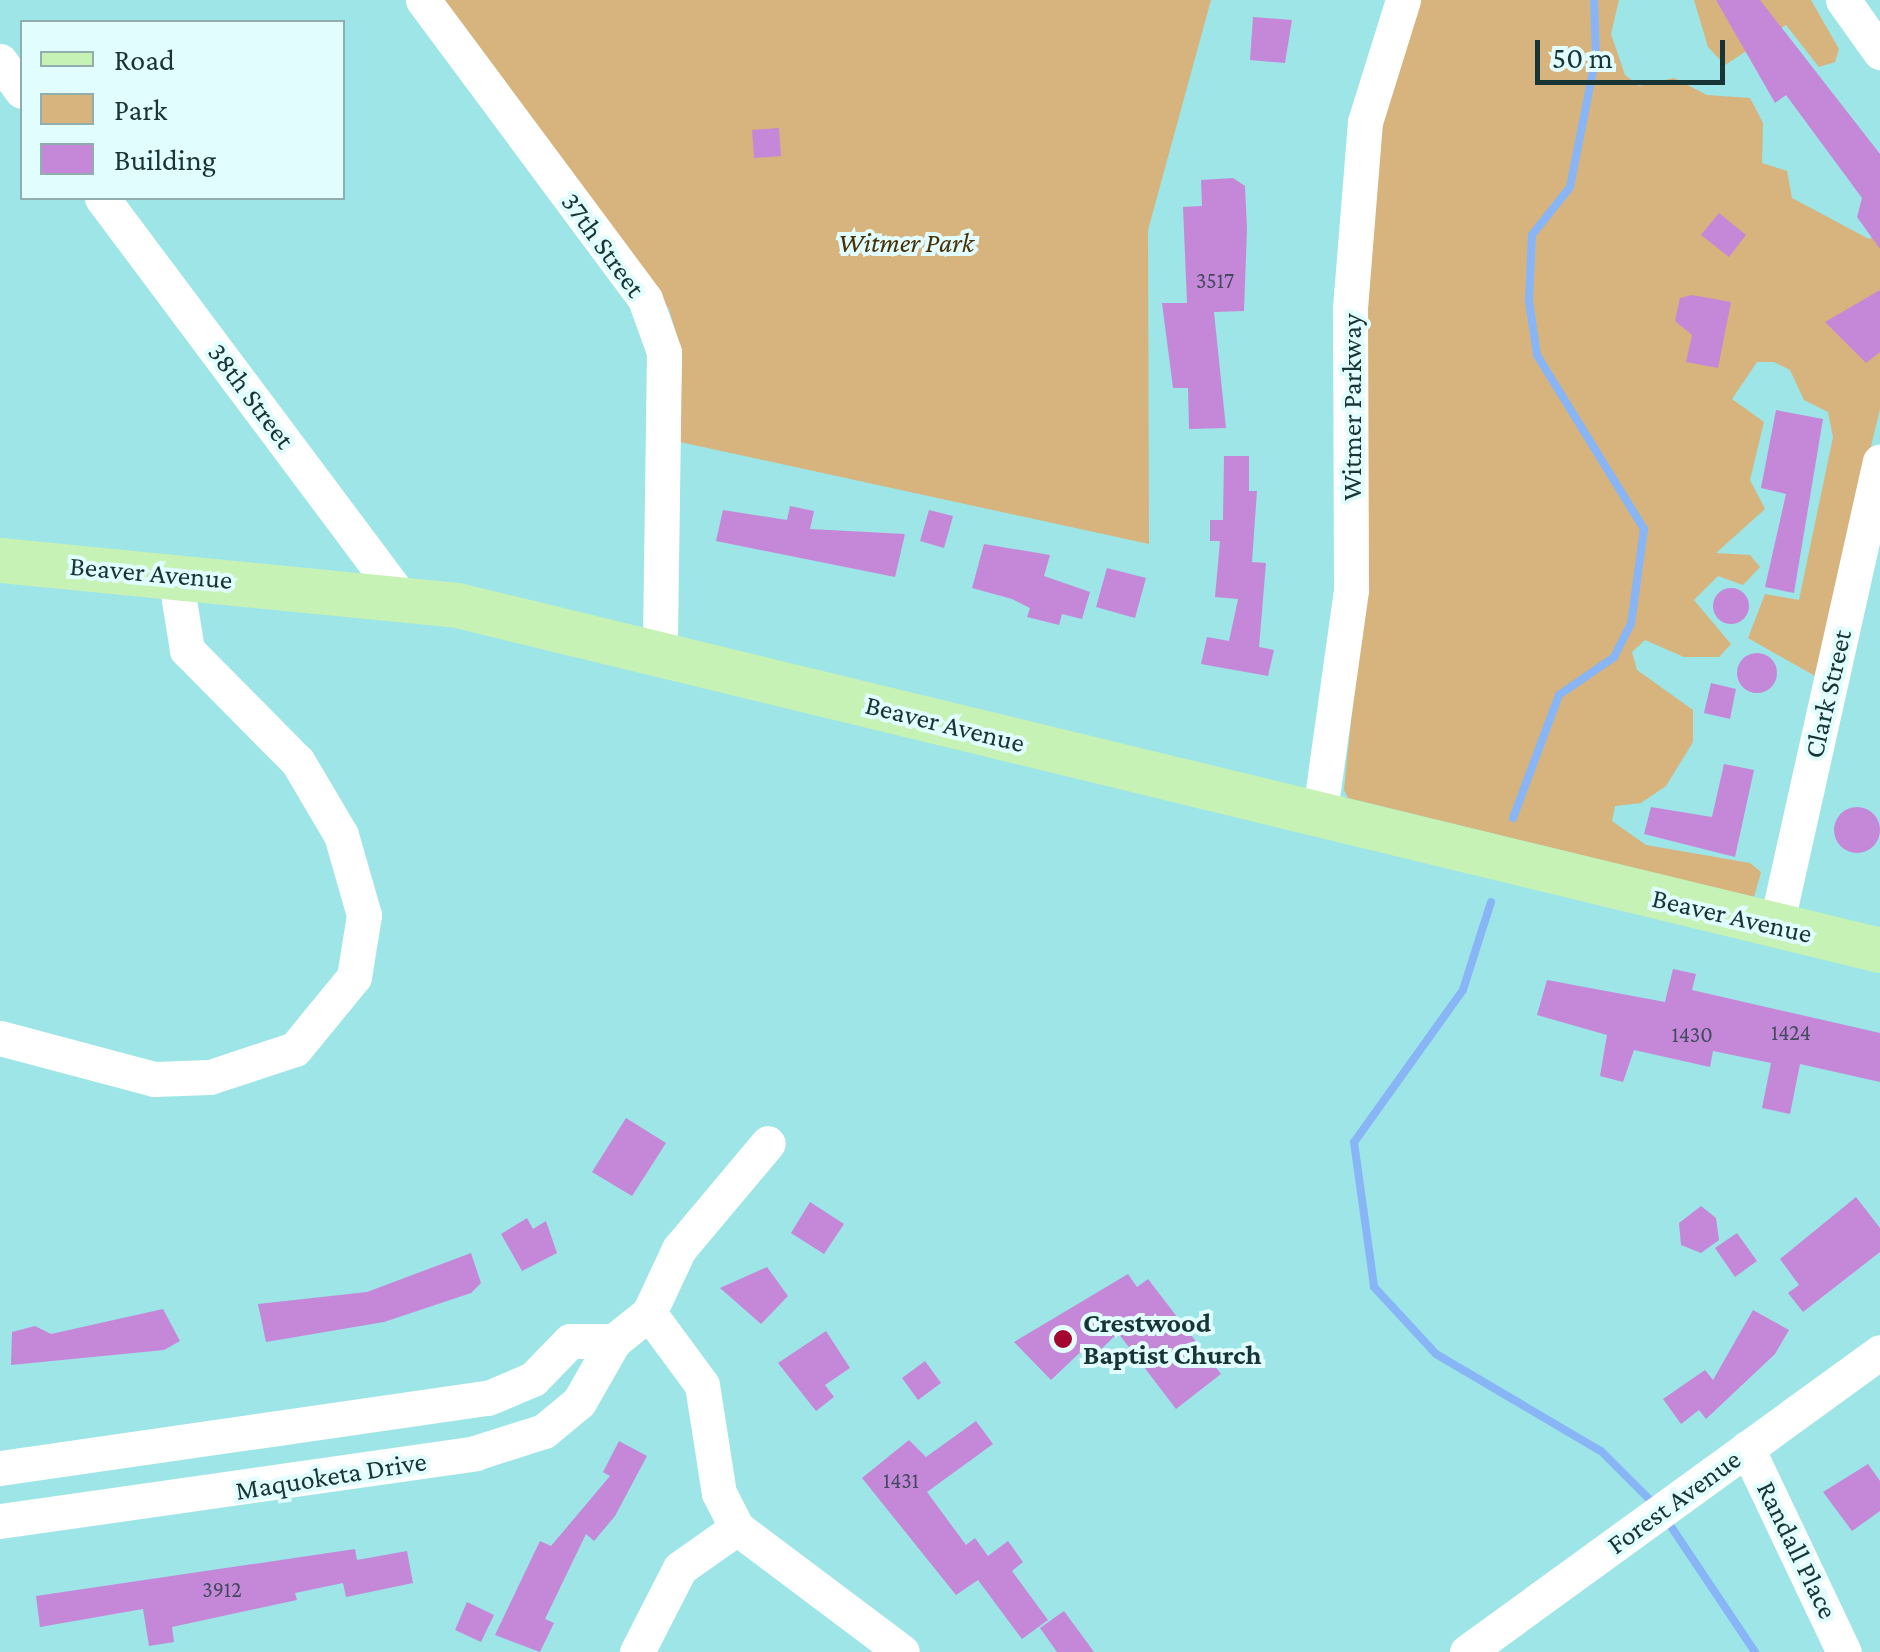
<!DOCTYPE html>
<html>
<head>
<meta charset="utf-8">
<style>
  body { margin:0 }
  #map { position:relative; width:1880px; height:1652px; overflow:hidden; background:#9de5e6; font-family:"Crimson Pro",serif }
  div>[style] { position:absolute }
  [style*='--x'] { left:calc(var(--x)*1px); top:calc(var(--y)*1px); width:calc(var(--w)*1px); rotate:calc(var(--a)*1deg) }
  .green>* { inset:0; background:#d7b37d }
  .stream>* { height:8px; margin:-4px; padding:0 4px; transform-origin:4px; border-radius:4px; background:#88b5f5 }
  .building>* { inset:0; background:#c588d9 }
  .round { border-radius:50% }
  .minor>* { height:35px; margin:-17.5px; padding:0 17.5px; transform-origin:17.5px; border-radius:17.5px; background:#fff }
  .major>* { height:45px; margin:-22.5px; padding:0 22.5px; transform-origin:22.5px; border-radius:22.5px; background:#c7f2b6 }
  .dots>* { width:28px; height:28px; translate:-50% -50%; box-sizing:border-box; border:5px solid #e2fdfe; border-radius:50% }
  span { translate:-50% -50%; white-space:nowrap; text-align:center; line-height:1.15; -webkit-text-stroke:8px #e2fdfe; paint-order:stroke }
  .number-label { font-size:22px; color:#424a5f }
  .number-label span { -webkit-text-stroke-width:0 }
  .park-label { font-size:28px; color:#483107; font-style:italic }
  .street-label { font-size:28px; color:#173536 }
  .poi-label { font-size:28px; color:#173536; font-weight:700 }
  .left { translate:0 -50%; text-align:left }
  .legend { position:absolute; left:20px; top:20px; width:325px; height:180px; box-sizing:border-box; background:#e2fdfe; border:2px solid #91adae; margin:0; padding:12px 18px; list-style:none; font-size:30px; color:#173536 }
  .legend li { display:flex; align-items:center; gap:20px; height:50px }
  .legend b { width:50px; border:2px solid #91adae }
  .scale { position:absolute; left:1535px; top:40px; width:190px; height:45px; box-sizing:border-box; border:5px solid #173536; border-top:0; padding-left:12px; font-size:30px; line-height:35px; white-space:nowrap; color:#173536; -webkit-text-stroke:8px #e2fdfe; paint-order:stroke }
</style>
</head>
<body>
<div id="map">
  <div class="green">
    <div style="clip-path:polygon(441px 0,1211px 0,1148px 230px,1149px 544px,680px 442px,682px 353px,669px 309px)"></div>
    <div style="clip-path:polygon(1414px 0,1619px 0,1611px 34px,1625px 75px,1639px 86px,1674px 78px,1707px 95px,1750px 98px,1763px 123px,1762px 163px,1787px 171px,1792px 198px,1869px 239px,1880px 235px,1880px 409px,1815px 676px,1748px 638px,1765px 594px,1799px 600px,1833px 437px,1828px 412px,1804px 400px,1790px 370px,1774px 362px,1757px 362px,1732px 399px,1764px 422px,1750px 480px,1765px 509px,1716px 553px,1750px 555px,1760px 567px,1743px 585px,1718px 576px,1694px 600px,1731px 644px,1719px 657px,1684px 657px,1645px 640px,1632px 652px,1637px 670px,1693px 710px,1693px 742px,1666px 786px,1641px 803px,1615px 806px,1612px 821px,1646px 845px,1750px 863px,1761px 872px,1754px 897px,1348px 798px,1344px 790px,1364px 592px,1360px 310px,1374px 136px)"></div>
    <div style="clip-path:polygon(1694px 0,1811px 0,1839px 49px,1835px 62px,1819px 67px,1786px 25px,1725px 65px,1708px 47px)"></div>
  </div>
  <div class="stream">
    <div style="--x:1513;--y:818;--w:131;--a:-69.5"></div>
    <div style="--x:1559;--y:695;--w:67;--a:-34.6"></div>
    <div style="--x:1614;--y:657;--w:37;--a:-63"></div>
    <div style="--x:1631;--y:624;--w:96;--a:-82.2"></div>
    <div style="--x:1644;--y:529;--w:204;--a:-121.6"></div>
    <div style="--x:1537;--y:355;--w:55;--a:-98.4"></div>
    <div style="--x:1529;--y:301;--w:66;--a:-87.4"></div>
    <div style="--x:1532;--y:235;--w:61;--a:-51.6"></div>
    <div style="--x:1570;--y:187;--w:134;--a:-78.8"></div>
    <div style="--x:1596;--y:56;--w:56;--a:-92"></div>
    <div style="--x:1491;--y:902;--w:92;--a:107.7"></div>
    <div style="--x:1463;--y:990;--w:187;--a:125.6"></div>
    <div style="--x:1354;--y:1142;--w:146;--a:82.1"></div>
    <div style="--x:1374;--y:1287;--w:91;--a:47.2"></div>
    <div style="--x:1436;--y:1354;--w:191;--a:30.5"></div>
    <div style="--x:1601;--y:1451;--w:75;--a:45"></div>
    <div style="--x:1666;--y:1519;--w:160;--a:56.2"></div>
  </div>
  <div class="building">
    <div style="clip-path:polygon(1716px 0,1760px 0,1880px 154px,1880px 249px,1857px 217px,1862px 198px,1786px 95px,1775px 103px)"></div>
    <div style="clip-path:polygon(1253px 17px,1292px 20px,1285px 63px,1250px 60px)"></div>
    <div style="clip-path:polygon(779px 128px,781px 156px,754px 158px,752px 130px)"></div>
    <div style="clip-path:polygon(1233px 178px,1245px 186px,1247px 229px,1244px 311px,1214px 312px,1226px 428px,1189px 429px,1188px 388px,1173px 388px,1162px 303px,1187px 303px,1183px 207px,1202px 206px,1201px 180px)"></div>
    <div style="clip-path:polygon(1719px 213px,1746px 235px,1729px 257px,1701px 235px)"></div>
    <div style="clip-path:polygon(1880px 290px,1880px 352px,1866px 363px,1825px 322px)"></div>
    <div style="clip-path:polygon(1692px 295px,1731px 302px,1718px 368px,1686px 362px,1692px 335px,1675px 321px,1680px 298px)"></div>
    <div style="clip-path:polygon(1776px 410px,1823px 419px,1794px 593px,1765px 587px,1786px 494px,1761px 488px)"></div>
    <div style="clip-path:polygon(1224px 456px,1249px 456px,1249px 491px,1257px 491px,1252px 562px,1266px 563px,1259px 647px,1274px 650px,1268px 676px,1201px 664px,1207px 637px,1229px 641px,1238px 599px,1215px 597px,1220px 541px,1210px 541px,1210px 520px,1223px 520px)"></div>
    <div style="clip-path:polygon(790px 506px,814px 511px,810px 529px,905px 534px,895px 577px,716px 541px,723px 510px,787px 520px)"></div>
    <div style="clip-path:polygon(929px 510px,953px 516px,944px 548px,920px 541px)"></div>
    <div style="clip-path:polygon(984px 544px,1050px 555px,1044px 576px,1090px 592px,1082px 619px,1062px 614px,1059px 625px,1027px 617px,1030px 608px,1012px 599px,972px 588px)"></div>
    <div style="clip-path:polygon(1107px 568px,1146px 578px,1135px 618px,1096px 607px)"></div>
    <div class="round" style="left:1713px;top:588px;width:36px;height:36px"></div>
    <div class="round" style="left:1737px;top:653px;width:40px;height:40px"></div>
    <div style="clip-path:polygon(1711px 683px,1736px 689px,1730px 719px,1704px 713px)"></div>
    <div style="clip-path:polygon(1724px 764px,1754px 770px,1735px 857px,1644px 834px,1651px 807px,1712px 817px)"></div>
    <div class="round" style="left:1834px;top:807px;width:46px;height:46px"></div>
    <div style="clip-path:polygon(1673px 969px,1696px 974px,1692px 990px,1880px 1033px,1880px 1082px,1800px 1064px,1790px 1114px,1762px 1108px,1771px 1063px,1713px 1051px,1710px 1067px,1634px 1050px,1623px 1082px,1600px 1076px,1607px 1035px,1537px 1015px,1547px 980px,1665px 1002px)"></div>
    <div style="clip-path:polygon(626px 1118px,666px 1143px,632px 1196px,592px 1172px)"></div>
    <div style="clip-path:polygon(1856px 1197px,1880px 1228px,1880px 1252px,1803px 1312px,1788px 1293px,1799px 1285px,1780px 1259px)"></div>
    <div style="clip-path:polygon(810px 1202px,844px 1224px,824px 1254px,791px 1233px)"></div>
    <div style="clip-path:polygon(1701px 1206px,1716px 1218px,1719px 1240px,1701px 1253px,1681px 1245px,1679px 1223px)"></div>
    <div style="clip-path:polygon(527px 1218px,533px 1229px,546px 1221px,557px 1253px,522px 1271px,501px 1234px)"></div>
    <div style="clip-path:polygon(1737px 1233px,1757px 1261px,1735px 1277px,1715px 1248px)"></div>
    <div style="clip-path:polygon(471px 1253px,481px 1283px,471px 1293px,384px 1322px,266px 1342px,258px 1304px,367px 1292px)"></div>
    <div style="clip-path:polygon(767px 1267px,788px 1296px,761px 1324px,720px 1288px)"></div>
    <div style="clip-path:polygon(1128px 1274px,1137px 1287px,1148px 1279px,1221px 1374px,1176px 1409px,1118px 1333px,1097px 1353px,1089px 1344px,1051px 1380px,1014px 1342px)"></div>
    <div style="clip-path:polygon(163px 1309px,180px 1341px,164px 1350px,11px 1365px,12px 1332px,35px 1326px,51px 1334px)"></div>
    <div style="clip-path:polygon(1753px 1310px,1789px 1330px,1775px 1354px,1706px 1419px,1699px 1410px,1681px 1424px,1663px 1399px,1705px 1370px,1713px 1380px)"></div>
    <div style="clip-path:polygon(826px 1331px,850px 1368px,825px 1385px,834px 1397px,816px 1411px,778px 1363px)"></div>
    <div style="clip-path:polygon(925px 1361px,941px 1383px,918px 1400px,902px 1378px)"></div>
    <div style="clip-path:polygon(976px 1421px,993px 1444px,927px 1492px,966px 1545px,975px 1538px,988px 1556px,1008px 1541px,1023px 1562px,1012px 1571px,1048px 1620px,1022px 1639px,978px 1580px,956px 1595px,862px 1478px,909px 1440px,926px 1457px)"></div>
    <div style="clip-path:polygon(619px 1441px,647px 1456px,615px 1516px,594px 1541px,586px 1534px,545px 1619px,554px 1623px,540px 1652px,495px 1635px,540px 1541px,551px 1546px,610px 1476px,603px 1472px)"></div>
    <div style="clip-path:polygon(1868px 1464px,1880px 1481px,1880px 1511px,1852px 1531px,1823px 1492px)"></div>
    <div style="clip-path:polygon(355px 1549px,357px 1560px,407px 1551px,413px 1583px,346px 1597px,343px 1583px,295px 1593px,297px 1600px,172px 1627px,174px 1642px,149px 1646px,143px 1609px,40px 1627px,36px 1596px)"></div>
    <div style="clip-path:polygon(467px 1602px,494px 1615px,481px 1642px,455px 1630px)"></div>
    <div style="clip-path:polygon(1064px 1611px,1094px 1652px,1057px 1652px,1040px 1628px)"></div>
  </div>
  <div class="minor">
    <div style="--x:423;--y:0;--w:372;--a:53.4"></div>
    <div style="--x:645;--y:299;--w:56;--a:70.3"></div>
    <div style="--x:664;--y:352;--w:299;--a:90.8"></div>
    <div style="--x:1843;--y:0;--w:64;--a:54.6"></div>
    <div style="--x:0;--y:61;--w:37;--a:54"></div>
    <div style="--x:102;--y:198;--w:496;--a:53.2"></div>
    <div style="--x:1319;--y:818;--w:231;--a:-82"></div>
    <div style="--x:1351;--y:589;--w:281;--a:-90.2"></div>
    <div style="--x:1350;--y:308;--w:187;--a:-85.4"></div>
    <div style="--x:1365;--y:122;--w:128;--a:-72.7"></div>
    <div style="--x:1776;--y:926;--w:476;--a:-77.4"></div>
    <div style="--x:0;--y:1038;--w:159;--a:14.9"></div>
    <div style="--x:154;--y:1079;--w:56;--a:-2"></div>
    <div style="--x:210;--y:1077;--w:89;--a:-18.2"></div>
    <div style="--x:295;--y:1049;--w:93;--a:-50.7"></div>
    <div style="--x:354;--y:977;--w:63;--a:-80.8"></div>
    <div style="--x:364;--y:915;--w:83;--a:-106"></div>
    <div style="--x:341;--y:835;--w:85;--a:-120.5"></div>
    <div style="--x:298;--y:762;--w:158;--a:-134.7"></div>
    <div style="--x:187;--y:650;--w:76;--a:-99.1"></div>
    <div style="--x:649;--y:1313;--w:89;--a:53.6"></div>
    <div style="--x:702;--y:1385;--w:109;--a:81.1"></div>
    <div style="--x:719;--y:1493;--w:39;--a:63"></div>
    <div style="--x:737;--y:1528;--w:206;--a:36.9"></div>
    <div style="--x:1747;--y:1448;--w:226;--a:64.6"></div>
    <div style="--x:0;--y:1468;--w:493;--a:-8.2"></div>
    <div style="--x:488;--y:1398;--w:49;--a:-22.9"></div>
    <div style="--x:533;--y:1379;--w:53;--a:-45.8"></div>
    <div style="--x:570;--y:1341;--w:44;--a:0"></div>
    <div style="--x:0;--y:1521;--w:480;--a:-8.1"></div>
    <div style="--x:475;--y:1453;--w:72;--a:-17.7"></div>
    <div style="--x:544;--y:1431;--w:45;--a:-39.6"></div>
    <div style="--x:579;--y:1402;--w:70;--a:-60.2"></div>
    <div style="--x:614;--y:1341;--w:45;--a:-38.7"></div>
    <div style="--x:649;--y:1313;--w:71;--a:-64.9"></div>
    <div style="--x:679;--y:1249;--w:138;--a:-50"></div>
    <div style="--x:637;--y:1652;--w:94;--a:-62.9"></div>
    <div style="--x:680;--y:1568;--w:70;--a:-35.1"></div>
    <div style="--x:1467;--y:1652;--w:510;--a:-35.99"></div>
  </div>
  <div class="major">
    <div style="--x:0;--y:560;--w:459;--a:5.6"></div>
    <div style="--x:457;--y:605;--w:1464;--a:13.63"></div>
  </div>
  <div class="dots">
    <div style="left:1063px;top:1339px;background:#a40630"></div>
  </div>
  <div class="number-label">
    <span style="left:1215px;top:281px">3517</span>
    <span style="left:1791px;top:1033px">1424</span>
    <span style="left:1692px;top:1035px">1430</span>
    <span style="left:901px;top:1481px">1431</span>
    <span style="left:222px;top:1590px">3912</span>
  </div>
  <div class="park-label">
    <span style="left:906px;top:243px">Witmer Park</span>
  </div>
  <div class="street-label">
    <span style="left:603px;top:245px;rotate:54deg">37th Street</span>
    <span style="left:251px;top:396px;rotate:53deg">38th Street</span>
    <span style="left:1352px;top:407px;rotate:-90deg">Witmer Parkway</span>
    <span style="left:151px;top:573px;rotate:5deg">Beaver Avenue</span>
    <span style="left:1828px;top:694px;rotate:-77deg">Clark Street</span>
    <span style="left:945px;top:724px;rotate:14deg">Beaver Avenue</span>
    <span style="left:1732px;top:916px;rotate:13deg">Beaver Avenue</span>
    <span style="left:331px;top:1476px;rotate:-9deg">Maquoketa Drive</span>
    <span style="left:1674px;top:1502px;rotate:-36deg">Forest Avenue</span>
    <span style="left:1797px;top:1550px;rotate:64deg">Randall Place</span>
  </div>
  <div class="poi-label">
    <span class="left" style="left:1083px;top:1339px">Crestwood<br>Baptist Church</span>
  </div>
  <ul class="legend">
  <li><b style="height:12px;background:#c7f2b6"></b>Road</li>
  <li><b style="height:28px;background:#d7b37d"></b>Park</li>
  <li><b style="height:28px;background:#c588d9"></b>Building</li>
  </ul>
  <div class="scale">50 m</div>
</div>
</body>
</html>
